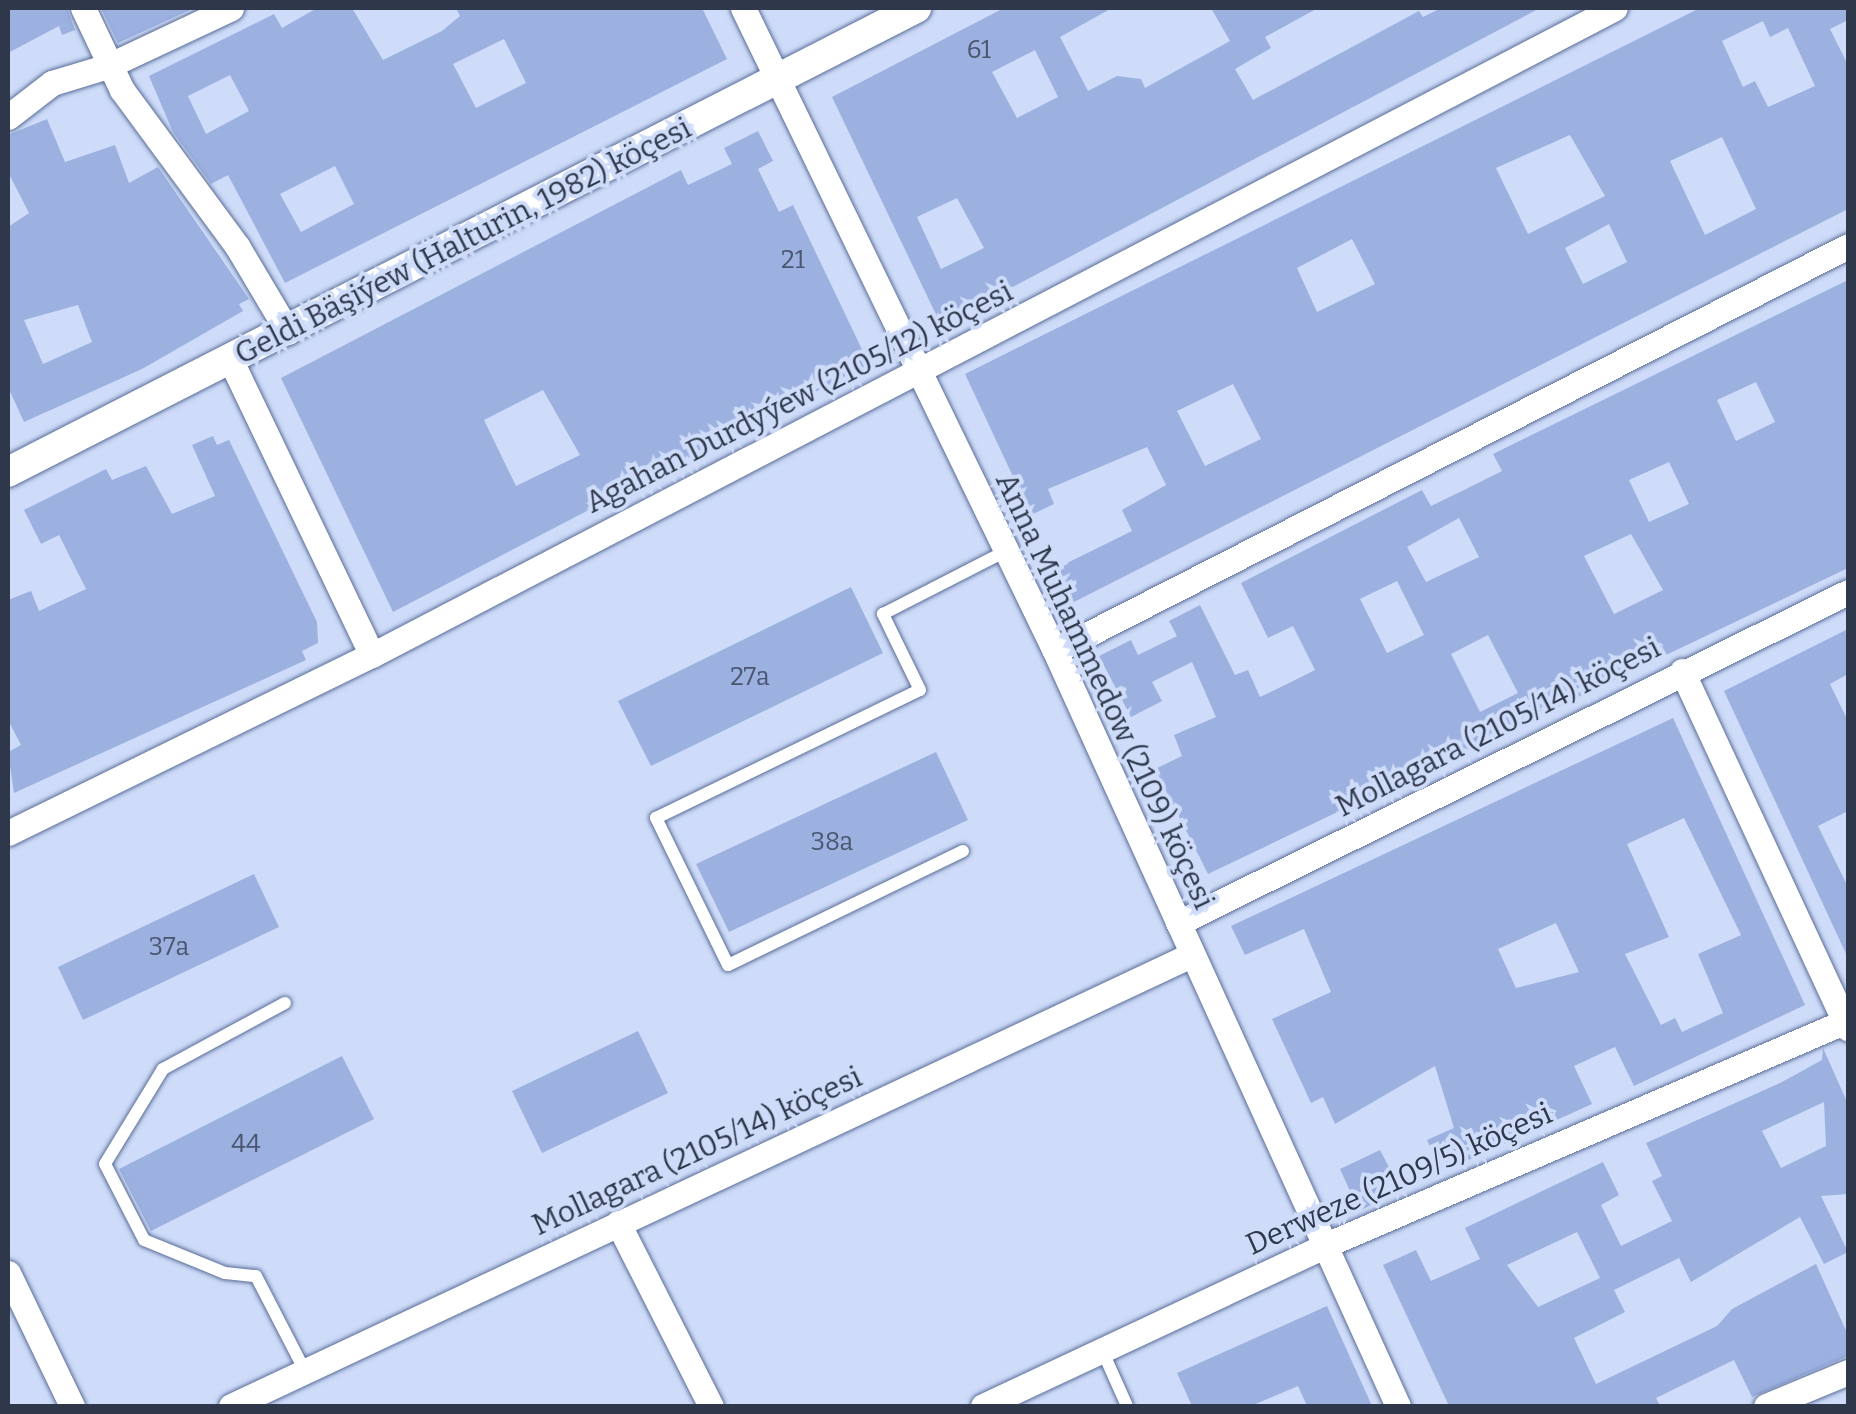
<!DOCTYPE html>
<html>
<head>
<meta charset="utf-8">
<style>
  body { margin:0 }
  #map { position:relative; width:1856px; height:1414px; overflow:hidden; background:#cedcf9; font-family:Bitter,serif }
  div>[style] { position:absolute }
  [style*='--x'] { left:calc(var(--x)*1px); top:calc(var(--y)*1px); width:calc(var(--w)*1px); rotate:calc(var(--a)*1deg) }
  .building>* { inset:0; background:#9cb1e0 }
  .roads { filter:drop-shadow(0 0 2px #5a6d98) drop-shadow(0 0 2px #5a6d98) }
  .service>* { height:12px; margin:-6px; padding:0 6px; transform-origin:6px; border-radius:6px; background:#fff }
  .minor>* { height:25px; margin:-12.5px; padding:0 12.5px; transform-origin:12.5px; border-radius:12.5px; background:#fff }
  .tertiary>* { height:30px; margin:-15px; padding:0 15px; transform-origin:15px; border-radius:15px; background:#fff }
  span { translate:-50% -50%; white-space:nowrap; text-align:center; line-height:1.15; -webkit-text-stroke:8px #cedcf9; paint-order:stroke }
  .number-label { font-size:25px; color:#4a5670 }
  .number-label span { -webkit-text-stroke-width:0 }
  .street-label { font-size:30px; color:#2f384b }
  .frame { position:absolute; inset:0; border:10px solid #2f384b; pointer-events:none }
</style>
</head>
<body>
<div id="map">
  <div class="building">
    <div style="clip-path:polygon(8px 8px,67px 8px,75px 30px,62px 35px,59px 26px,8px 53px)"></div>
    <div style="clip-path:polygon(101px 8px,194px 8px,118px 43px)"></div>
    <div style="clip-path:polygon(evenodd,317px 8px,352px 8px,383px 60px,442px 31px,460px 16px,456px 8px,702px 8px,727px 59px,285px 283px,228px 175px,211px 184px,173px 132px,149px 76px,274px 14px,282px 28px,317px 8px,504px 39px,526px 83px,476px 108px,453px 64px,504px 39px,317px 8px,230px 75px,249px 111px,206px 134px,188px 96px,230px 75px,317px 8px,335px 166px,354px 204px,301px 232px,280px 194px,335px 166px)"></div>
    <div style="clip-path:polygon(evenodd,1004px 8px,1112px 8px,1060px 37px,1088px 91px,1117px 76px,1141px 79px,1145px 88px,1230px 41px,1211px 8px,1318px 8px,1265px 37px,1271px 48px,1235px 69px,1253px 100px,1419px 11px,1423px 17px,1441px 8px,1540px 8px,941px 325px,832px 97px,1004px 8px,1035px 50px,1058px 97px,1017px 118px,992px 72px,1035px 50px,1004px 8px,957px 198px,984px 248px,941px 269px,917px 217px,957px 198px)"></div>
    <div style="clip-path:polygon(evenodd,1700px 8px,1848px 8px,1848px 20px,1830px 29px,1848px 65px,1848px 209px,1074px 602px,1057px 568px,1132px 531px,1122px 510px,1166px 485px,1147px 447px,1048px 489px,1054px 504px,1031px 515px,965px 374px,1700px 8px,1763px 21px,1770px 37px,1788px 28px,1815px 86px,1768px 107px,1755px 81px,1743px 87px,1722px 41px,1763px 21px,1700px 8px,1570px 135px,1605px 196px,1528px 234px,1496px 168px,1570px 135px,1700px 8px,1722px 137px,1756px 209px,1705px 235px,1670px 161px,1722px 137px,1700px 8px,1609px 224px,1627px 262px,1583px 284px,1565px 248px,1609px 224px,1700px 8px,1352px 239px,1375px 284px,1317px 312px,1297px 268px,1352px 239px,1700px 8px,1233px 384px,1261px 439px,1205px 466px,1177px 411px,1233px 384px)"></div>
    <div style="clip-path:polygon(evenodd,47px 119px,65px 162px,115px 145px,129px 183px,158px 167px,249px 299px,239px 304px,243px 311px,142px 369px,24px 422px,8px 387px,8px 227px,29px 213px,8px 172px,8px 135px,47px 119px,78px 305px,92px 342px,43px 364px,24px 320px,78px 305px)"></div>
    <div style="clip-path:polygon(evenodd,758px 131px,773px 161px,758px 169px,779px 212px,793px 205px,869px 364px,393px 612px,281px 378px,681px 170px,688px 185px,732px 164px,724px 148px,758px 131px,543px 390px,580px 455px,516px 486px,484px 420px,543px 390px)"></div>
    <div style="clip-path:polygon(evenodd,1848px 280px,1848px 568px,1208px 874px,1155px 769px,1182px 756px,1174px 735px,1216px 717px,1192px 662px,1152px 682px,1162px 701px,1131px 717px,1099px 656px,1131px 640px,1138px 655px,1177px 636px,1169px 621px,1200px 605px,1235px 675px,1248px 670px,1260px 697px,1287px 684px,1315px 670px,1293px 626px,1268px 638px,1241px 583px,1422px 490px,1431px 506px,1466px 489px,1502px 471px,1493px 454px,1848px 280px,1756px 382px,1775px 422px,1736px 441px,1717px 400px,1756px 382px,1848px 280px,1669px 462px,1689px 504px,1649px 522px,1629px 480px,1669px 462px,1848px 280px,1459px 518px,1479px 557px,1426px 582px,1407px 547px,1459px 518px,1848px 280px,1631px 534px,1663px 590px,1614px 614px,1584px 556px,1631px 534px,1848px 280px,1397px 581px,1424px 635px,1387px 653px,1360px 599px,1397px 581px,1848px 280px,1488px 635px,1518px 693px,1480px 712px,1451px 654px,1488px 635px)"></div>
    <div style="clip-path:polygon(213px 436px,217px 445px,229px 440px,317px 622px,318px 643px,302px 651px,306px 660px,14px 793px,8px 752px,21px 745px,8px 720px,8px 600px,31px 591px,39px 611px,86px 589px,59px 535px,41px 544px,24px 510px,106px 469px,112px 480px,146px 466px,172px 514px,215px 496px,192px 445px)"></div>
    <div style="clip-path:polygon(851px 587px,883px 653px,651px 766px,618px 701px)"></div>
    <div style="clip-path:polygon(1848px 629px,1848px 674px,1830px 684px,1848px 721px,1848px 811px,1818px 826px,1848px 887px,1848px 958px,1724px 691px)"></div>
    <div style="clip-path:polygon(evenodd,1673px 718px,1805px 1005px,1634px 1086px,1615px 1047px,1574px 1066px,1592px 1104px,1442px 1172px,1427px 1140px,1454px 1128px,1435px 1066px,1335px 1124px,1323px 1097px,1311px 1103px,1272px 1019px,1331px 992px,1304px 929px,1245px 955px,1231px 926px,1673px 718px,1684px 818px,1741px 935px,1698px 954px,1723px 1013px,1682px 1032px,1675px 1018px,1661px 1025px,1625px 954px,1669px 937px,1627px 844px,1684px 818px,1673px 718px,1556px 923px,1579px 972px,1516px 988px,1498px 949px,1556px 923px)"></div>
    <div style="clip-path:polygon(936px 752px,968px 820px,729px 932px,696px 864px)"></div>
    <div style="clip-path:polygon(254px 874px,279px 927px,83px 1020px,58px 967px)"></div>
    <div style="clip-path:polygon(638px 1031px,668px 1093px,542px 1153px,512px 1091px)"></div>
    <div style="clip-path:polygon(evenodd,1823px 1048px,1848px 1104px,1848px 1194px,1821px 1196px,1848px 1252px,1824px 1264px,1800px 1217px,1691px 1282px,1679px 1258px,1614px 1290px,1625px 1312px,1574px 1338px,1596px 1384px,1717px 1326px,1732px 1309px,1816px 1264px,1848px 1335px,1848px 1356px,1752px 1397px,1734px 1360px,1656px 1398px,1660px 1406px,1449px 1406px,1383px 1265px,1416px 1250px,1431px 1281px,1480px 1259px,1465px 1228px,1603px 1162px,1619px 1195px,1601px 1205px,1621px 1246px,1672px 1221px,1652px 1181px,1662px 1176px,1646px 1143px,1782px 1082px,1822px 1060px,1823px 1048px,1824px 1102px,1826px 1146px,1781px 1168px,1762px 1131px,1824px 1102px,1823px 1048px,1577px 1232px,1600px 1278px,1538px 1307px,1507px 1265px,1577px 1232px)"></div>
    <div style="clip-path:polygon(342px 1056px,374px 1119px,151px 1231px,119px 1169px)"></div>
    <div style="clip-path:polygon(1380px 1150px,1392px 1173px,1380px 1178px,1389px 1196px,1359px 1211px,1340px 1169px)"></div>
    <div style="clip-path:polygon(1327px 1306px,1372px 1406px,1307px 1406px,1298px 1386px,1251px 1406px,1192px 1406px,1177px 1373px)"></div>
  </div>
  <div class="roads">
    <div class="service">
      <div style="--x:963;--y:851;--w:261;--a:154.1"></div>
      <div style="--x:728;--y:965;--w:164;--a:-116.1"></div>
      <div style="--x:656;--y:818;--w:293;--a:-25.9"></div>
      <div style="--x:920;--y:690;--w:85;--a:-116"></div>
      <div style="--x:883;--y:614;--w:138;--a:-27.1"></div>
      <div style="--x:285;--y:1003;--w:139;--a:151.6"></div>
      <div style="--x:163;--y:1069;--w:111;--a:121.4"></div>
      <div style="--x:105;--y:1164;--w:85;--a:62.8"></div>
      <div style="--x:144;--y:1240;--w:87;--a:22.2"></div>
      <div style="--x:225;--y:1273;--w:31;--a:6"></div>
      <div style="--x:256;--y:1276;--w:107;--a:62.7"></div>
      <div style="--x:1102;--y:1350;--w:61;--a:65.9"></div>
    </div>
    <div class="minor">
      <div style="--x:83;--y:8;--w:91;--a:64.6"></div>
      <div style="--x:122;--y:90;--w:194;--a:53.6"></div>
      <div style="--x:237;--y:246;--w:100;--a:59.3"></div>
      <div style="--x:743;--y:8;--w:715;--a:64.12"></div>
      <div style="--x:1055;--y:651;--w:829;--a:65.57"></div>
      <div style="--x:8;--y:117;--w:56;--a:-37.7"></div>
      <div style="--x:52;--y:83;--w:59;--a:-16.9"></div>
      <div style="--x:108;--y:66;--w:136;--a:-25.2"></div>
      <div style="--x:231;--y:361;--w:326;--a:64.4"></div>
      <div style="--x:1055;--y:651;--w:890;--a:-27.05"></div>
      <div style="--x:1682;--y:671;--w:394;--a:65.1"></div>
      <div style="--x:8;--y:833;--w:405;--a:-26.1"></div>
      <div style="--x:372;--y:655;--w:1401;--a:-27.5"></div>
      <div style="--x:1178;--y:923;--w:747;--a:-26.29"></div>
      <div style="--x:618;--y:1223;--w:205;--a:63.1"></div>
      <div style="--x:8;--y:1273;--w:148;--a:64.3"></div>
      <div style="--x:231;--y:1406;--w:1061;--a:-25.16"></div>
      <div style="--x:983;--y:1406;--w:379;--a:-25.1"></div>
      <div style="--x:1326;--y:1245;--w:566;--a:-23.3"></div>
      <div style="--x:1766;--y:1406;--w:89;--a:-22.5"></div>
    </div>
    <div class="tertiary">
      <div style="--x:8;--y:472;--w:1020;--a:-27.07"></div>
    </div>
  </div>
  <div class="number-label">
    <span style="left:979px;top:50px">61</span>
    <span style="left:793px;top:260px">21</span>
    <span style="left:750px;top:677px">27a</span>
    <span style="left:832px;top:842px">38a</span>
    <span style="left:169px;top:947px">37a</span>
    <span style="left:246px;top:1144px">44</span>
  </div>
  <div class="street-label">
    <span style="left:463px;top:241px;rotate:-27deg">Geldi Bäşiýew (Halturin, 1982) köçesi</span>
    <span style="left:799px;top:397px;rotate:-27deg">Agahan Durdyýew (2105/12) köçesi</span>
    <span style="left:1105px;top:691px;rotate:65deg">Anna Muhammedow (2109) köçesi</span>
    <span style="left:1498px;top:727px;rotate:-27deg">Mollagara (2105/14) köçesi</span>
    <span style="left:697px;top:1151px;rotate:-25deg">Mollagara (2105/14) köçesi</span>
    <span style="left:1399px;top:1179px;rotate:-24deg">Derweze (2109/5) köçesi</span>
  </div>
  <div class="frame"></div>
</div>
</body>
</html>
